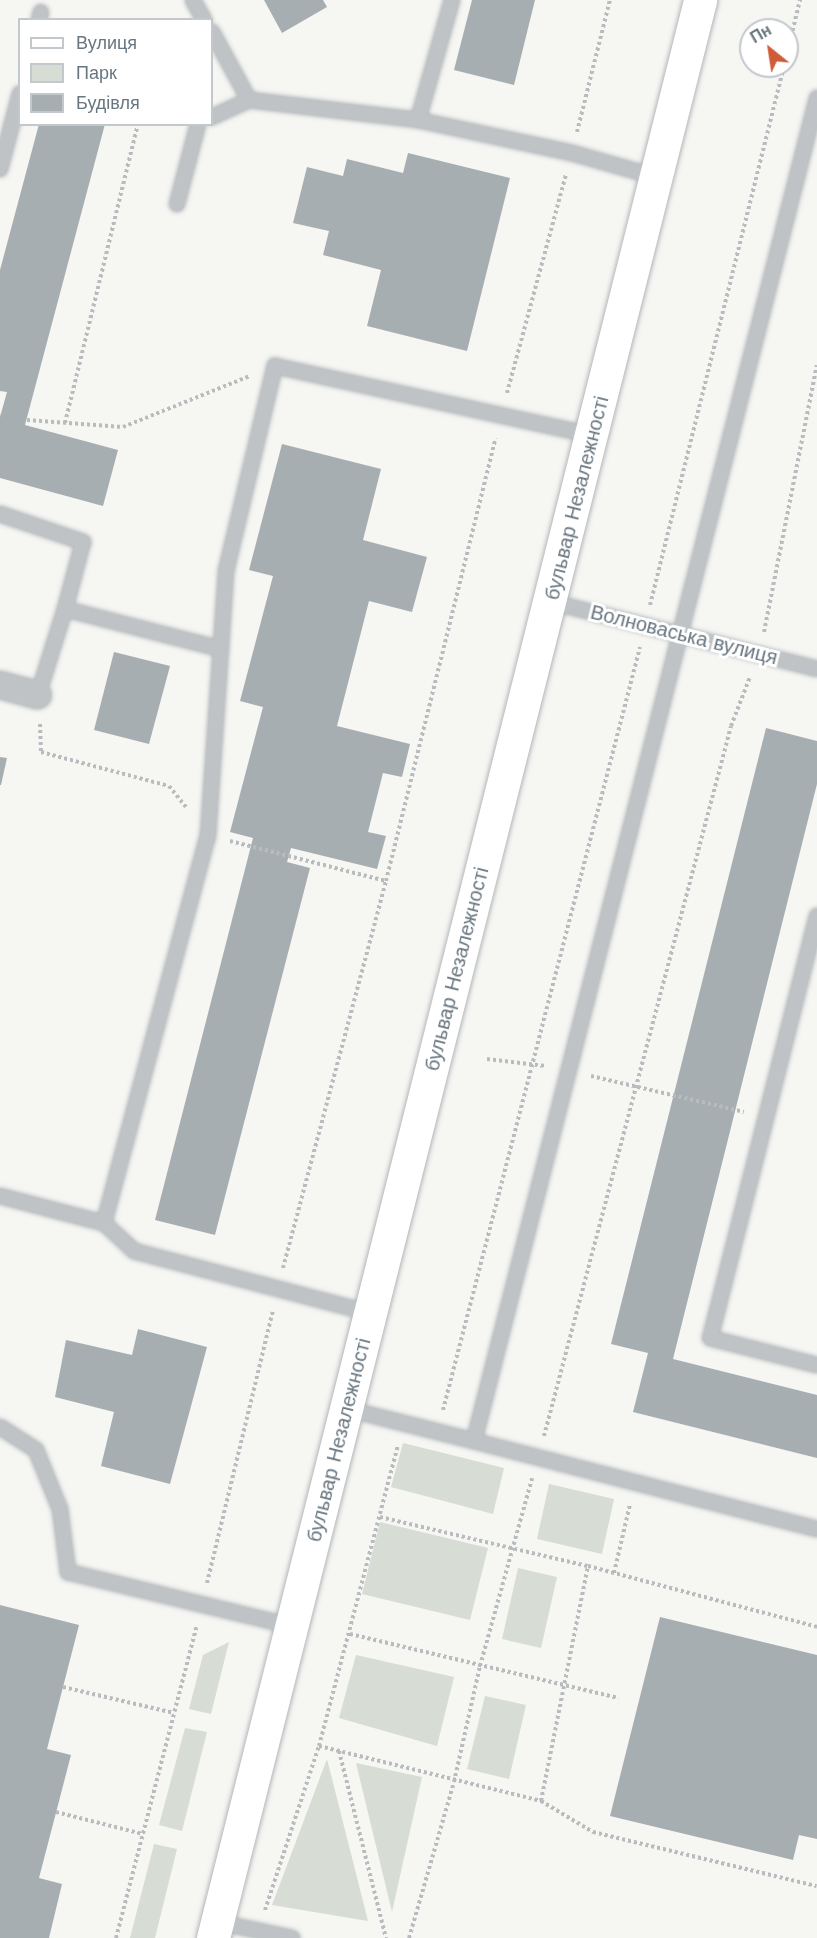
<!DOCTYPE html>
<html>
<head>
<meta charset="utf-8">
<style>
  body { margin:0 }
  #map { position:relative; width:817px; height:1938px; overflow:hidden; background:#f6f6f3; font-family:"Work Sans",sans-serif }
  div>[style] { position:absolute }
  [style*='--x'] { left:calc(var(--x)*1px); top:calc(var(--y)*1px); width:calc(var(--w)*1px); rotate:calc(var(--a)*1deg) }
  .green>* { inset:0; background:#d7dcd4 }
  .building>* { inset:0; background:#a7aeb2 }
  .path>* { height:4px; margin-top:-2px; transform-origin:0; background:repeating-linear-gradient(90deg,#b9bcbe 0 3px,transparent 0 6px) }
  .roads { filter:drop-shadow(0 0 2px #b2b7ba) drop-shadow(0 0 2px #b2b7ba) }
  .service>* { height:14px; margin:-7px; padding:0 7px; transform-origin:7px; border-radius:7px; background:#bfc3c6 }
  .minor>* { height:26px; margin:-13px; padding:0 13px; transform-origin:13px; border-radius:13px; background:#bfc3c6 }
  .secondary>* { height:33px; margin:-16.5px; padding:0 16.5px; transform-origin:16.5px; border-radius:16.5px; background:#fff }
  span { translate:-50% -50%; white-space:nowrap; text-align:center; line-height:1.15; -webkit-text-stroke:6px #fff; paint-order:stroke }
  .street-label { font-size:20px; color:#687680 }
  .legend { position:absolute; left:18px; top:18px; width:195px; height:108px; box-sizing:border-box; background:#fff; border:2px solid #c3c8cc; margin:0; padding:8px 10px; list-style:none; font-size:18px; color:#687680 }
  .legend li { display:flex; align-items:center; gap:12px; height:30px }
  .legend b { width:30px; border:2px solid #c3c8cc }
  .north { position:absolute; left:739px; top:18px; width:60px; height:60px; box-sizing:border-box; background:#fff; border:2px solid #c3c8cc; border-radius:50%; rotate:330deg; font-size:16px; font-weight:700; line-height:24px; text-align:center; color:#687680 }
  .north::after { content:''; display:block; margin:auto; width:21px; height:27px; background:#d05b38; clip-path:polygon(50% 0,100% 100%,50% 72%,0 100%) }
</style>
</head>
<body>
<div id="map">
  <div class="green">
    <div style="clip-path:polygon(403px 1443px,504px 1468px,493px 1514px,391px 1487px)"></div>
    <div style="clip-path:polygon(549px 1484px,614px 1499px,602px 1554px,537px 1539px)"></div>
    <div style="clip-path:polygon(380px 1522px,488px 1548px,470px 1620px,362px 1594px)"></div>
    <div style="clip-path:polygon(518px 1568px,557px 1577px,541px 1648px,502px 1639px)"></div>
    <div style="clip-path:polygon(229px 1642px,211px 1714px,189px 1709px,203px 1655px)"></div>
    <div style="clip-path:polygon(356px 1655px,454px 1677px,437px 1746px,339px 1718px)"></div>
    <div style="clip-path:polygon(485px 1696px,526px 1705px,509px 1779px,467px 1769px)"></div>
    <div style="clip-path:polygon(185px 1728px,207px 1732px,182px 1831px,159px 1825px)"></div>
    <div style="clip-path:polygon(327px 1759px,368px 1921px,272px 1905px)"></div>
    <div style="clip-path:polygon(356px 1763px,422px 1777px,392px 1912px)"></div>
    <div style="clip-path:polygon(154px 1844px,177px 1849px,155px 1938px,130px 1938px)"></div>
  </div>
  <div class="building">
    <div style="clip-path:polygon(264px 0,323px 0,327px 7px,282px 33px)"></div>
    <div style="clip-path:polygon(472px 0,535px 0,514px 85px,454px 70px)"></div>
    <div style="clip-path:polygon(39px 124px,105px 124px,25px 425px,118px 450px,103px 506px,0 478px,0 417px,7px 392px,0 391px,0 270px)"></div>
    <div style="clip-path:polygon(408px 153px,510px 178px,467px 351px,367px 326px,381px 270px,323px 255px,329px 231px,293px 223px,307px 167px,343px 176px,347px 159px,403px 173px)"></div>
    <div style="clip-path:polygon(282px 444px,381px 469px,363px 540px,427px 557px,412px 612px,369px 601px,337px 726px,410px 744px,402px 777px,383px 773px,368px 832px,386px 836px,377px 869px,291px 848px,287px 862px,310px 868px,215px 1235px,155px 1220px,253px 838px,230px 832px,263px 707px,240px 701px,273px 576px,249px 570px)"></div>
    <div style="clip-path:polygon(114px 652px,170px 666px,149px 744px,94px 730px)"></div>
    <div style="clip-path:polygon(766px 728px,817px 741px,817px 784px,673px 1359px,817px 1395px,817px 1458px,633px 1412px,648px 1353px,611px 1344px)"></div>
    <div style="clip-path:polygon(0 757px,7px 758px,1px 785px,0 785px)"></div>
    <div style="clip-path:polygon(138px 1329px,207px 1347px,170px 1484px,101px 1466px,114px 1412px,55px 1397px,66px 1340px,132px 1355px)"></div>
    <div style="clip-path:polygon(0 1605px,79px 1625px,47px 1749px,71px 1755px,39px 1878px,62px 1884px,49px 1938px,0 1938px)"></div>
    <div style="clip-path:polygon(660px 1617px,817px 1655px,817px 1839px,799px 1835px,793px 1860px,610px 1816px)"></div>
  </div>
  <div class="path">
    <div style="--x:787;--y:54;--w:56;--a:-76.5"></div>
    <div style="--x:577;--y:132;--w:136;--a:-76"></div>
    <div style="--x:507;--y:393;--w:227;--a:-74.9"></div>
    <div style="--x:0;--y:414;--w:1;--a:45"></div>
    <div style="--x:27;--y:420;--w:96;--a:4.2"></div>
    <div style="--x:123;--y:427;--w:137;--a:-21.9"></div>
    <div style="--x:65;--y:423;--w:308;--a:-76.3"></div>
    <div style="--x:650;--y:605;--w:555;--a:-76.04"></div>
    <div style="--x:764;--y:632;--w:272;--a:-78.8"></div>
    <div style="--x:40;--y:724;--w:28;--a:88"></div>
    <div style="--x:41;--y:752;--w:132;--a:14.9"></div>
    <div style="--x:169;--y:786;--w:27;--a:51"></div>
    <div style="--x:230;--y:841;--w:161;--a:14.4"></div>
    <div style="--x:487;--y:1059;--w:59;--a:6.8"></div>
    <div style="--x:591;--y:1076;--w:157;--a:13.2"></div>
    <div style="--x:283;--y:1268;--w:400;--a:-75.1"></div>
    <div style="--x:386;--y:881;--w:456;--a:-76.1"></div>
    <div style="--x:443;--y:1410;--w:788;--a:-75.52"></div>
    <div style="--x:544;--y:1436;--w:734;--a:-75.24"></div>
    <div style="--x:731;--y:726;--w:53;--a:-68.8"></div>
    <div style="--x:380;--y:1517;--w:214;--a:13.3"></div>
    <div style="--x:588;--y:1566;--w:237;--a:14.9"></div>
    <div style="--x:614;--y:1573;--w:71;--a:-76.9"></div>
    <div style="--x:207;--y:1583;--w:281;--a:-76.4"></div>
    <div style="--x:350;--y:1634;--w:276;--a:13.4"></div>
    <div style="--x:63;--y:1687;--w:114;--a:13.2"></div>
    <div style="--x:319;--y:1746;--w:229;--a:13.9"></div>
    <div style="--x:541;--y:1801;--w:61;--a:30.8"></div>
    <div style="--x:593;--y:1832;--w:230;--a:13.6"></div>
    <div style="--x:339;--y:1751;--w:193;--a:75.9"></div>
    <div style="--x:541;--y:1801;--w:240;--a:-78.7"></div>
    <div style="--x:56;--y:1812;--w:90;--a:14.2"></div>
    <div style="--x:265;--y:1910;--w:173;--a:-71.8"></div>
    <div style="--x:319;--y:1746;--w:311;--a:-75.3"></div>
    <div style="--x:116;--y:1938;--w:323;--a:-75.5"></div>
    <div style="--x:409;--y:1938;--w:162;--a:-73.9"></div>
    <div style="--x:454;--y:1782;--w:119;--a:-77.4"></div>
    <div style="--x:480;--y:1666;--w:195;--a:-74.5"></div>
  </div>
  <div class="roads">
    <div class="service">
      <div style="--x:193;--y:0;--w:23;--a:61"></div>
      <div style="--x:452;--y:0;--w:125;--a:105.8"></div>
      <div style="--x:418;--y:120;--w:157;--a:12.1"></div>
      <div style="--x:572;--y:153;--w:87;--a:15.9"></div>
      <div style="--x:39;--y:20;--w:8;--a:-76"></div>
      <div style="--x:212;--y:32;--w:77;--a:61.4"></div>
      <div style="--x:249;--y:100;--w:170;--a:6.7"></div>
      <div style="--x:212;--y:117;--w:41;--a:-24.7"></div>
      <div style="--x:0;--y:169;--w:78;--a:-75.1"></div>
      <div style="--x:177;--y:204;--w:83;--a:-75.3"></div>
      <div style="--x:0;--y:514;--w:88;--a:18.6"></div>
      <div style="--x:83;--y:542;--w:69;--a:105"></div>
      <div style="--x:551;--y:602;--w:274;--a:14.1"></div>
      <div style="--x:38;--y:695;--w:90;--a:-72.6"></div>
      <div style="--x:65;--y:609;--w:161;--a:14.4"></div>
      <div style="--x:817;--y:916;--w:435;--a:104.2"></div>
      <div style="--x:710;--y:1338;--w:110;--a:14.2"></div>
      <div style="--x:0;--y:1196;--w:107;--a:14.6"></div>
      <div style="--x:104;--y:1223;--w:41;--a:43"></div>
      <div style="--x:134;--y:1251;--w:245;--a:14.7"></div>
      <div style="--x:104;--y:1223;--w:401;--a:-75"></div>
      <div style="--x:208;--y:836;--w:266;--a:-86.1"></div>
      <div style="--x:226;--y:571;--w:211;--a:-76.6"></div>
      <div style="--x:275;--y:366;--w:323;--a:12.3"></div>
      <div style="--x:347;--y:1409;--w:131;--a:14.1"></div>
      <div style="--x:474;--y:1441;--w:1386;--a:-75.67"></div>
      <div style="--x:0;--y:1427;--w:43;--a:32.6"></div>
      <div style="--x:36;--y:1450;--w:64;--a:67.9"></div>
      <div style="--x:60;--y:1509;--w:64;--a:82.8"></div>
      <div style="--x:68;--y:1572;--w:230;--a:13.6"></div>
      <div style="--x:474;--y:1441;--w:354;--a:14.4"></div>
      <div style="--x:217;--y:1922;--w:77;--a:12"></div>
    </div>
    <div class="minor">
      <div style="--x:0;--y:685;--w:39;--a:15"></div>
    </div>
    <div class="secondary">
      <div style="--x:213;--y:1938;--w:1998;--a:-75.89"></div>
    </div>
  </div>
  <div class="street-label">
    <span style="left:577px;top:498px;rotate:-76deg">бульвар Незалежності</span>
    <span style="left:684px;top:635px;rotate:14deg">Волноваська вулиця</span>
    <span style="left:457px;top:969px;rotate:-76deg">бульвар Незалежності</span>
    <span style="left:339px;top:1440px;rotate:-76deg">бульвар Незалежності</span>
  </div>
  <ul class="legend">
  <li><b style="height:8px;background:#fff"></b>Вулиця</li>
  <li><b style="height:16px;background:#d7dcd4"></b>Парк</li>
  <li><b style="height:16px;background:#a7aeb2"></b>Будівля</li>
  </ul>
  <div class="north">Пн</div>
</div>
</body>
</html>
